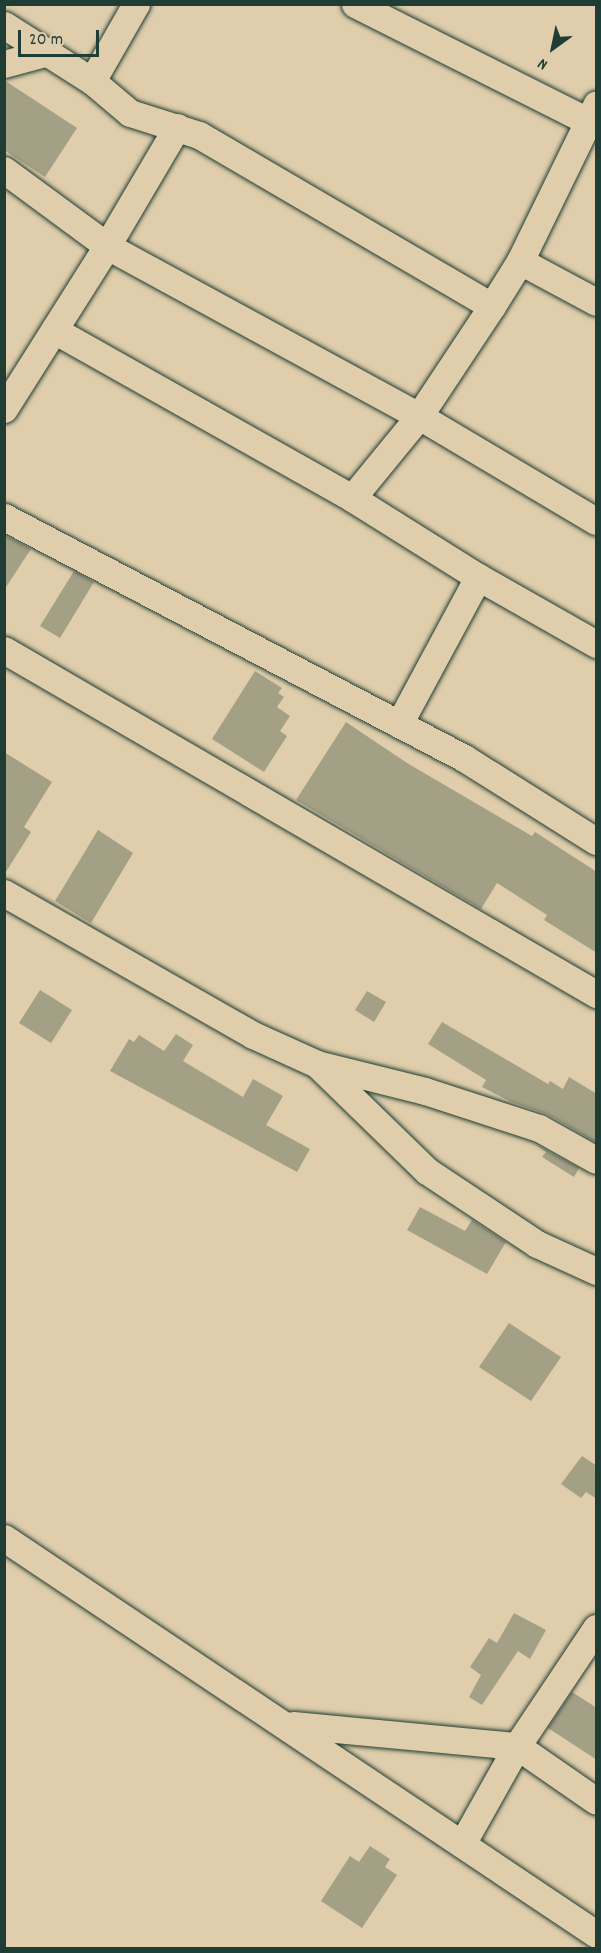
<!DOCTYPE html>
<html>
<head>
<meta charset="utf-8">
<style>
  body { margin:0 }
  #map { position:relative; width:601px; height:1953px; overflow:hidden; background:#dfcdab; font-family:Dekko,sans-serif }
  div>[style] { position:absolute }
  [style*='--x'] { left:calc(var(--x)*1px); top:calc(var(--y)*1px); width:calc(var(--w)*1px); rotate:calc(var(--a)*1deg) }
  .building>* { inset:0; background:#a4a086 }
  .roads { filter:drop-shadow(0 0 2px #1f3d34) drop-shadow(0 0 2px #1f3d34) }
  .street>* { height:27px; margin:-13.5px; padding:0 13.5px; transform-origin:13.5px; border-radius:13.5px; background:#dfcdab }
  span { translate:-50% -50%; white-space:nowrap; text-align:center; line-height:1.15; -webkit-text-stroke:6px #dfcdab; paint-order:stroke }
  .frame { position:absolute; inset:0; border:6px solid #1f3d34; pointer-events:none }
  .north { position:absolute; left:523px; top:18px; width:60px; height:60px; -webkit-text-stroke:4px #dfcdab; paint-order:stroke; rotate:213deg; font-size:16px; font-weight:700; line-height:24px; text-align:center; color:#1f3d34 }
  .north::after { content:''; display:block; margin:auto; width:21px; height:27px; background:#1f3d34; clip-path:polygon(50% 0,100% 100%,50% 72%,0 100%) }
  .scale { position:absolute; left:18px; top:30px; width:81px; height:27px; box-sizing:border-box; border:3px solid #1f3d34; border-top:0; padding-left:8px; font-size:18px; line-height:21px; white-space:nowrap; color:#1f3d34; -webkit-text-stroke:4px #dfcdab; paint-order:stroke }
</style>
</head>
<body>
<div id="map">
  <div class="building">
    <div style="clip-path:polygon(4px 80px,77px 128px,45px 177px,4px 150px)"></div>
    <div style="clip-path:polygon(4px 535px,31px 549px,4px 590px)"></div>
    <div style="clip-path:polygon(74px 571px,94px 582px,60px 638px,40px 626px)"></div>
    <div style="clip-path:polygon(255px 671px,282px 688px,278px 693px,284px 697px,277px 707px,290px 716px,280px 731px,287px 736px,264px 772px,212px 739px)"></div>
    <div style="clip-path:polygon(346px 722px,407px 763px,532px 836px,535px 832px,597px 872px,597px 953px,544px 920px,547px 915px,497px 883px,481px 909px,296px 800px)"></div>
    <div style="clip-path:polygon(4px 752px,52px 782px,24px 827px,31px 832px,4px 875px)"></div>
    <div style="clip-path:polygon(98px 830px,133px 853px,91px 923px,55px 901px)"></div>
    <div style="clip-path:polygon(40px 990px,72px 1010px,51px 1043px,19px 1023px)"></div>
    <div style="clip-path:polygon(367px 991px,386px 1002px,374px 1022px,355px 1010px)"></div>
    <div style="clip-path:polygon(442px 1022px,548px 1084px,550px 1081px,563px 1089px,569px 1077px,597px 1094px,595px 1142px,547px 1114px,511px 1102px,482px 1087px,486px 1080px,428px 1044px)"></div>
    <div style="clip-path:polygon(176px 1034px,193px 1045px,183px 1061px,243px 1097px,253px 1079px,283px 1096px,266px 1125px,310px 1149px,297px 1172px,110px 1071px,129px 1039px,134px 1042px,139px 1035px,164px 1051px)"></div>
    <div style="clip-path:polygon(535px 1144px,579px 1168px,574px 1177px,542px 1157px,546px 1152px)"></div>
    <div style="clip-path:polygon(420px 1207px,465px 1231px,472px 1220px,506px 1242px,487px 1274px,407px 1230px)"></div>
    <div style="clip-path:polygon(509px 1323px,561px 1357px,531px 1401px,479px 1367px)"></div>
    <div style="clip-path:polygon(582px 1456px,597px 1466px,597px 1499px,586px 1492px,581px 1498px,561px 1484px)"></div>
    <div style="clip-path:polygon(514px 1613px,546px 1630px,530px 1659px,518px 1651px,482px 1705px,469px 1697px,481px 1675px,470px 1667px,489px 1638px,497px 1643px)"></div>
    <div style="clip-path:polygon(572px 1692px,597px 1708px,597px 1760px,548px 1728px)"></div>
    <div style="clip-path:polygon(370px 1846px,390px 1859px,385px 1867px,397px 1875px,362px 1928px,321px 1901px,350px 1856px,359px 1862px)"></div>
  </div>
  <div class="roads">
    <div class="street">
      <div style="--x:355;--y:4;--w:270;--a:26.7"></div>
      <div style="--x:4;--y:25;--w:104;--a:32.5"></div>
      <div style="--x:92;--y:81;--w:50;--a:40.1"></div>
      <div style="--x:130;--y:113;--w:72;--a:17.7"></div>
      <div style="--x:199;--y:135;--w:339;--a:30.3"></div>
      <div style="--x:4;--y:64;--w:46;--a:-15.3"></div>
      <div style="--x:92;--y:81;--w:89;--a:-60.3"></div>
      <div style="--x:177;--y:127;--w:138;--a:120.5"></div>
      <div style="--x:107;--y:246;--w:355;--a:28.6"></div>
      <div style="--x:419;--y:416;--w:206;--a:30.7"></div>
      <div style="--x:4;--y:170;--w:128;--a:36.4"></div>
      <div style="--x:107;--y:246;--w:193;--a:122.3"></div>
      <div style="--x:520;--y:261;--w:86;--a:28.3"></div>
      <div style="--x:54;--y:330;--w:342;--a:29.4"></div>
      <div style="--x:352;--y:498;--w:149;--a:32.1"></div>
      <div style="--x:478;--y:577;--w:136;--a:29.6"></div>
      <div style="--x:352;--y:498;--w:106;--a:-50.7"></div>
      <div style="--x:419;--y:416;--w:132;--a:-56.4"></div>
      <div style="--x:492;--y:306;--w:53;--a:-58.1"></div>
      <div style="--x:520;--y:261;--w:174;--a:-64"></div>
      <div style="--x:4;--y:517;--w:519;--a:27.65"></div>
      <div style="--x:464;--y:758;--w:156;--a:32.2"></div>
      <div style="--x:4;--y:650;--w:685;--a:30.16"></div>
      <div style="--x:399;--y:724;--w:167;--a:-61.7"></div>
      <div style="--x:4;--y:893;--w:287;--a:29.7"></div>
      <div style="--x:253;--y:1035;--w:70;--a:24.4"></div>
      <div style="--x:317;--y:1064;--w:111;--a:14"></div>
      <div style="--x:425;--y:1091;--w:120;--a:18"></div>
      <div style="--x:539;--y:1128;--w:65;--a:29.3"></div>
      <div style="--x:318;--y:1065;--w:152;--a:44.2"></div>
      <div style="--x:427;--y:1171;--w:132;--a:33.6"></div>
      <div style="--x:537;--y:1244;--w:65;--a:24.6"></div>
      <div style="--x:4;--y:1538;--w:712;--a:33.78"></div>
      <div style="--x:293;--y:1725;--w:225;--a:5.4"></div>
      <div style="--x:517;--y:1746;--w:96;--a:34.8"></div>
      <div style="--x:462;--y:1844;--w:112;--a:-60.7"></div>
      <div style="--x:517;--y:1746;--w:142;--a:-56.2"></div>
    </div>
  </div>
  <div class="frame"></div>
  <div class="north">N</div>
  <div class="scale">20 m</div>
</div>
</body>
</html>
